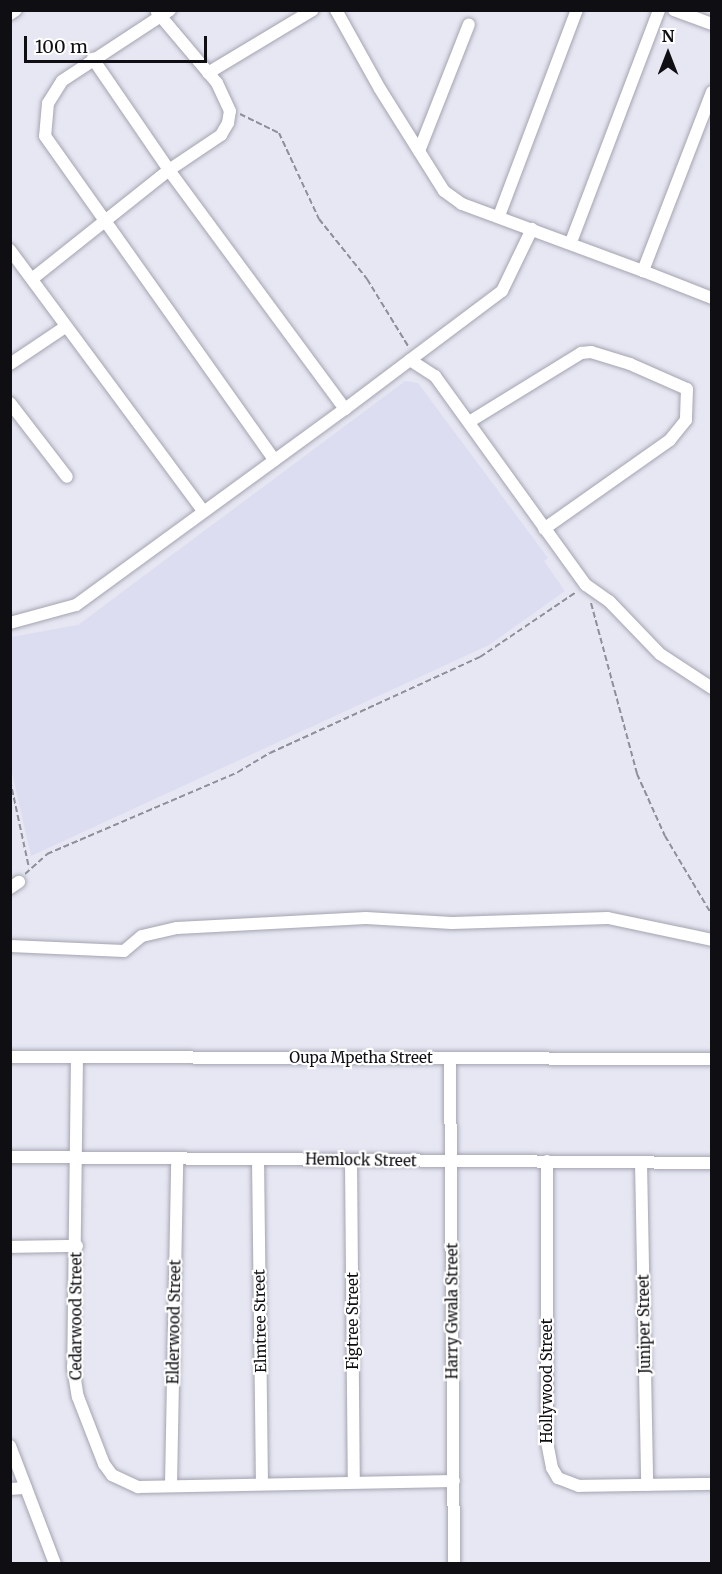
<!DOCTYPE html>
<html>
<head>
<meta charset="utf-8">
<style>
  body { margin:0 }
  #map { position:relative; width:722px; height:1574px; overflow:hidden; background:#e6e7f3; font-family:Merriweather,serif }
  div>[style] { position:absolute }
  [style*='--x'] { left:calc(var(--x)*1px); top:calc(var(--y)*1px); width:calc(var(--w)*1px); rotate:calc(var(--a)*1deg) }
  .built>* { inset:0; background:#dcddf1 }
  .path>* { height:2px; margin-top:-1px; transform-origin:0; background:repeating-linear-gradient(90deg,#8e8f98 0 6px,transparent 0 9px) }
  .roads { filter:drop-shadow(0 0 2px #a4a4b0) drop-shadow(0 0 2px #a4a4b0) }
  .minor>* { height:12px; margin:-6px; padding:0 6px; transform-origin:6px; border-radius:6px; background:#fff }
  span { translate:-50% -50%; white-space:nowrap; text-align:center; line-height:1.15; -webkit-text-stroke:4.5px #fff; paint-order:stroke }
  .street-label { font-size:15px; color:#0e0e13 }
  .frame { position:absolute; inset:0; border:12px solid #0e0e13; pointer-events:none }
  .north { position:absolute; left:638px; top:24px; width:60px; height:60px; -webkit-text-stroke:4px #fff; paint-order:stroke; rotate:0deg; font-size:16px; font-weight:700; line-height:24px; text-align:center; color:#0e0e13 }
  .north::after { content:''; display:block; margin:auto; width:21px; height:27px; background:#0e0e13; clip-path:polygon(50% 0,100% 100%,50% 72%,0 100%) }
  .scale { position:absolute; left:24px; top:36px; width:183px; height:27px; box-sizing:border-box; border:3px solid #0e0e13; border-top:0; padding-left:8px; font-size:18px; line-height:21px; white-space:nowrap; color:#0e0e13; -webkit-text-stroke:4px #fff; paint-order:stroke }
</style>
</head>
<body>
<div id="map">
  <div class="built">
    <div style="clip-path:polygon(405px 381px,418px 383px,548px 558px,544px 561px,565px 591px,489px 645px,31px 856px,11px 768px,11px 637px,78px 625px)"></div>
  </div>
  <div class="path">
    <div style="--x:240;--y:114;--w:43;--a:26"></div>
    <div style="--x:279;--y:133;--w:95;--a:65.1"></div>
    <div style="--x:319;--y:219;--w:77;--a:51.3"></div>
    <div style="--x:367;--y:279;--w:79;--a:58.5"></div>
    <div style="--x:591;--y:603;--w:177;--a:74.9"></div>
    <div style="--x:637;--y:774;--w:68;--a:65.7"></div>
    <div style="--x:665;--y:836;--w:92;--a:59.3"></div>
    <div style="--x:10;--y:780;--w:90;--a:77.8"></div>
    <div style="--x:25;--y:874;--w:30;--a:-42"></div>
    <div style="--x:47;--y:854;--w:208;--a:-23.2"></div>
    <div style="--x:238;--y:772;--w:37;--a:-31"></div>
    <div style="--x:270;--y:753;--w:231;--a:-24.6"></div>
    <div style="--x:480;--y:657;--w:115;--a:-34"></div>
  </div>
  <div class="roads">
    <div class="minor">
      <div style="--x:170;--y:10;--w:129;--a:146.7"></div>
      <div style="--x:62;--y:81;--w:26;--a:122"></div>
      <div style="--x:48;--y:103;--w:33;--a:95"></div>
      <div style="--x:45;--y:136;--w:397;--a:54.7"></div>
      <div style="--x:336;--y:10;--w:90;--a:60.9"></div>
      <div style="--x:380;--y:89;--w:120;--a:57.9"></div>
      <div style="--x:444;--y:191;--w:22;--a:36"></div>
      <div style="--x:462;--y:204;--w:193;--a:20.3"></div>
      <div style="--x:674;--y:10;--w:40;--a:20.2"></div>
      <div style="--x:10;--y:14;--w:7;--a:-34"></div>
      <div style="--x:208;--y:73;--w:122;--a:-31"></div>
      <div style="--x:712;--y:92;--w:192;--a:111.1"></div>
      <div style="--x:643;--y:271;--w:74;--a:21.4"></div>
      <div style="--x:419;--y:151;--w:136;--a:-68.5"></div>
      <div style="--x:499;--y:216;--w:220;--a:-69.3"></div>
      <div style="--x:571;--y:242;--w:248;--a:-69.2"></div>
      <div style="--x:10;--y:250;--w:325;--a:53.5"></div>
      <div style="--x:32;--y:279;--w:175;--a:-38.5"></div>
      <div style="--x:169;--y:170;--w:63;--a:-33.9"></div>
      <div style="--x:221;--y:135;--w:14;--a:-60"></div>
      <div style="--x:228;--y:123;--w:12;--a:-81"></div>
      <div style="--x:230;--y:111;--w:31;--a:-115"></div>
      <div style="--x:217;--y:83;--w:93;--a:-130.2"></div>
      <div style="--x:410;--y:360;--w:115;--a:-36.9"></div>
      <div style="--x:502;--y:291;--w:69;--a:-64.2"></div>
      <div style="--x:10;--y:364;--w:66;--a:-33.9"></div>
      <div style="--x:10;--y:403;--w:93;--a:52.4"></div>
      <div style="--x:345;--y:409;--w:81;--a:-37"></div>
      <div style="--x:410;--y:360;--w:30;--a:33"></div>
      <div style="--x:435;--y:376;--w:258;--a:54.2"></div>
      <div style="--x:586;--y:585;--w:28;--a:35"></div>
      <div style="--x:609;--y:601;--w:74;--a:46.1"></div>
      <div style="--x:660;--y:654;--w:62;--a:33.2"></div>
      <div style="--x:469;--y:422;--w:132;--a:-31.6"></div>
      <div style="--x:581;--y:353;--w:10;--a:-6"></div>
      <div style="--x:591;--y:352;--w:41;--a:17.1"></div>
      <div style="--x:630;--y:364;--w:62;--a:23.7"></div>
      <div style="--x:687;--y:389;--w:31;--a:92"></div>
      <div style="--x:686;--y:420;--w:26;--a:129"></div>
      <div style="--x:670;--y:440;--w:154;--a:144.8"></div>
      <div style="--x:10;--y:623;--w:68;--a:-15.3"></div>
      <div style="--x:76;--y:605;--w:333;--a:-36.1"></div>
      <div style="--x:345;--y:409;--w:297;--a:-126.4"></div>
      <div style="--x:169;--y:170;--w:135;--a:-124.4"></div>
      <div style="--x:10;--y:888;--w:11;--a:-34"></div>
      <div style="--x:10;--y:946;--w:114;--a:2.5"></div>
      <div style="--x:124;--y:951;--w:23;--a:-40"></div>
      <div style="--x:142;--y:936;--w:36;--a:-13"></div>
      <div style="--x:177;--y:928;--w:189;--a:-3"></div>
      <div style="--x:366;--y:918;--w:86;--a:3.3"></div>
      <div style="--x:452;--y:923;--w:156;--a:-1.8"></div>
      <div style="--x:608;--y:918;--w:106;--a:11.9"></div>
      <div style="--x:10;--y:1057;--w:702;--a:0.16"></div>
      <div style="--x:77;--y:1057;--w:310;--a:90.7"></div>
      <div style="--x:73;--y:1367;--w:30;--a:81"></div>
      <div style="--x:78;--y:1397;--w:72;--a:68.8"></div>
      <div style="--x:104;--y:1464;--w:14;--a:54"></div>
      <div style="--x:112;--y:1475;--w:29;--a:25"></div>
      <div style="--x:138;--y:1487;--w:316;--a:-1.1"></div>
      <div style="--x:450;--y:1058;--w:506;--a:89.55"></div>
      <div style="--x:10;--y:1157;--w:702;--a:0.49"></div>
      <div style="--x:258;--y:1159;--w:325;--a:89.3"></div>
      <div style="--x:351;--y:1160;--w:322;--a:89.5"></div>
      <div style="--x:547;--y:1161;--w:281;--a:90"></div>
      <div style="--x:547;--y:1442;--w:26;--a:79"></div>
      <div style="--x:552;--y:1468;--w:12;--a:59"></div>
      <div style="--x:558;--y:1478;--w:22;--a:21"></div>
      <div style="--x:579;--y:1486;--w:133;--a:-0.9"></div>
      <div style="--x:641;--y:1162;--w:323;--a:88.9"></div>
      <div style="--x:10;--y:1247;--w:67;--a:-0.9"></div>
      <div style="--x:10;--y:1446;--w:126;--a:69.1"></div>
      <div style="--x:171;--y:1485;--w:327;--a:-88.9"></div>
      <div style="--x:10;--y:1489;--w:16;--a:-4"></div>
    </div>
  </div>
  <div class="street-label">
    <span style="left:361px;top:1058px">Oupa Mpetha Street</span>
    <span style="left:361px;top:1160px;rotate:1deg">Hemlock Street</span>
    <span style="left:452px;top:1311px;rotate:-90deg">Harry Gwala Street</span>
    <span style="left:76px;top:1316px;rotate:-90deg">Cedarwood Street</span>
    <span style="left:260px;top:1321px;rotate:-91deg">Elmtree Street</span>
    <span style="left:353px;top:1321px;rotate:-90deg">Figtree Street</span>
    <span style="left:174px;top:1322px;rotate:-89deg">Elderwood Street</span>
    <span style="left:644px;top:1324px;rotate:-91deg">Juniper Street</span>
    <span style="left:547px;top:1381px;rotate:-90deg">Hollywood Street</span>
  </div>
  <div class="frame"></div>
  <div class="north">N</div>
  <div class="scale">100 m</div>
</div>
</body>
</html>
